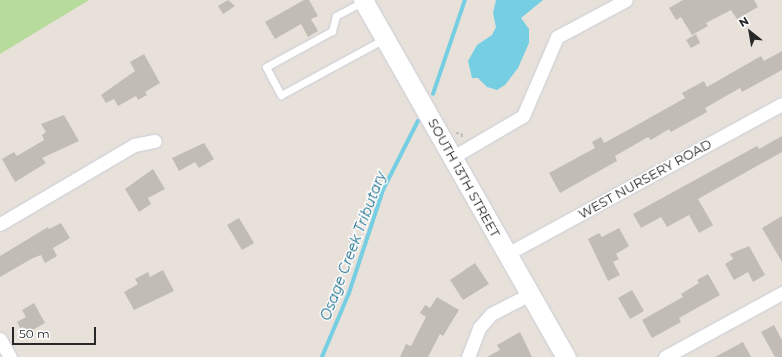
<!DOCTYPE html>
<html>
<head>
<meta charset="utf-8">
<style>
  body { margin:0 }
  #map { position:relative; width:782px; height:357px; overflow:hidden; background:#e8e1da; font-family:Montserrat,sans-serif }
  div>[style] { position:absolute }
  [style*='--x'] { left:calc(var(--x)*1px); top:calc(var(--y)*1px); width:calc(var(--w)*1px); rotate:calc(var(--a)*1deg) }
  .green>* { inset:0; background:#b6db9b }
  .water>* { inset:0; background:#75cee2 }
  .stream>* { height:3.5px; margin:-1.75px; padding:0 1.75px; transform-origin:1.75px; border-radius:1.75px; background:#75cee2 }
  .building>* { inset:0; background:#c1bcb5 }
  .path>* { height:2px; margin-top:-1px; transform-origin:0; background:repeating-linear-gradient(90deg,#bebebe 0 3px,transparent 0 5px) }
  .roads { filter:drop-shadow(0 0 1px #c8cdd8) drop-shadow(0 0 1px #c8cdd8) }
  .lane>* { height:7px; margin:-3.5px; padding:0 3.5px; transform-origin:3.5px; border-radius:3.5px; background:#fff }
  .street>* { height:13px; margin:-6.5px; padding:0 6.5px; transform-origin:6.5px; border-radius:6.5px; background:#fff }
  .secondary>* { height:19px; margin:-9.5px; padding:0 9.5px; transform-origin:9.5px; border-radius:9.5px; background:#fff }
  span { translate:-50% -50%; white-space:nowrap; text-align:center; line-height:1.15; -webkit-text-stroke:3px #fff; paint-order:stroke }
  .street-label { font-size:13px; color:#272727 }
  .water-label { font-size:14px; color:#196c89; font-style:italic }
  .north { position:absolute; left:730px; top:12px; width:40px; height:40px; -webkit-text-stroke:3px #fff; paint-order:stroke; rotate:329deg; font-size:11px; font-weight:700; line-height:16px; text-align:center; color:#272727 }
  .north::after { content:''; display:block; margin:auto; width:14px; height:18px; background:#272727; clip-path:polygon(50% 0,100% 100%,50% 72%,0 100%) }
  .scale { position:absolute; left:12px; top:327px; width:84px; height:18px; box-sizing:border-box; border:2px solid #272727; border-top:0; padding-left:5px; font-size:12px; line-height:14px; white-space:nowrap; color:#272727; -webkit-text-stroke:3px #fff; paint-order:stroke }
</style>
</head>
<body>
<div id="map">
  <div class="green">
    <div style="clip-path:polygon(0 0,89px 0,0 54px)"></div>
  </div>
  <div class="water">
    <div style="clip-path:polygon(496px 0,543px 0,521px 18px,529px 29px,529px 43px,518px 68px,505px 85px,497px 90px,487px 87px,478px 78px,472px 78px,468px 61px,477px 45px,492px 35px,496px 27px,493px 13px)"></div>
  </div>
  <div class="stream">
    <div style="--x:433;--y:94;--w:99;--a:-71.2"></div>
    <div style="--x:322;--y:357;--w:69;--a:-67.1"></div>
    <div style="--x:349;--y:293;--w:108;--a:-71.7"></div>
    <div style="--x:383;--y:190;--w:77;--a:-63.1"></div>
  </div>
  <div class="building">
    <div style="clip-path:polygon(228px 0,235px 6px,223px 14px,218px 6px)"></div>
    <div style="clip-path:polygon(304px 0,309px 0,318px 16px,311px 19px,318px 31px,308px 37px,301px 24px,275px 39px,265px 22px)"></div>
    <div style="clip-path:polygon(683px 0,754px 0,758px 7px,737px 19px,731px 10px,706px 23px,708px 26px,692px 35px,681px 17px,676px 20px,669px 8px)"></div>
    <div style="clip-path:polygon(696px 34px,700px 43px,691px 48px,686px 40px)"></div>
    <div style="clip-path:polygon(782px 51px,782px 70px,742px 92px,740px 88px,705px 108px,707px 112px,671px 132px,669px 129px,651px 140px,648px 137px,615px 156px,617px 161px,560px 193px,549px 173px,595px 148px,592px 142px,601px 137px,604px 143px,628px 130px,685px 98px,682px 93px,704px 81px,707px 87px,761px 56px,764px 61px)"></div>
    <div style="clip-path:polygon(144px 54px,160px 83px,145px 92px,147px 95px,138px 100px,136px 96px,118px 106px,114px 99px,106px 103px,101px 95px,135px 71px,130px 62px)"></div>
    <div style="clip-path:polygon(64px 115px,79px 141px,42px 158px,46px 163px,15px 182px,2px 159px,14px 152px,17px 156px,44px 140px,42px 135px,46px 132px,41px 124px)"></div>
    <div style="clip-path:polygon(782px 136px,782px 152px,698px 199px,713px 225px,699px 233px,689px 215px,667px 227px,661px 217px,641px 228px,633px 214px,757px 146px,759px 149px)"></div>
    <div style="clip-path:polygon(204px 143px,214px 159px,199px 168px,195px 162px,179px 171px,172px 158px)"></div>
    <div style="clip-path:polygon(153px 169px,165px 189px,148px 198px,151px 204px,139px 212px,125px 189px)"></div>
    <div style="clip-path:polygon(782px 216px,782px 262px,762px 228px)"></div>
    <div style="clip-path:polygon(239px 218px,254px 243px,242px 250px,227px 225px)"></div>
    <div style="clip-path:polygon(61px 223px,70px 238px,53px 248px,57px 256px,45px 263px,41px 255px,33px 258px,0 277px,0 256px,48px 227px,49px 229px)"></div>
    <div style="clip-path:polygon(619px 228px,629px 246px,616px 254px,619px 259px,613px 262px,620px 275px,608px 281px,588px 239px,599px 233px,602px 237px)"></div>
    <div style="clip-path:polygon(749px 246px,765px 275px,753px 282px,748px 272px,734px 280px,725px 264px,733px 259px,730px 254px)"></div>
    <div style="clip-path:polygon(475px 263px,489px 284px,463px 300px,450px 280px)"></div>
    <div style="clip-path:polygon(163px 270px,174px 291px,134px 310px,124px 292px,138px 284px,135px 279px,148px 272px,150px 277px)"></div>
    <div style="clip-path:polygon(708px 274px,720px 295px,679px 318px,681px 322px,652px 338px,642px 320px,683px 297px,681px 294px,699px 283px,697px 280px)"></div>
    <div style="clip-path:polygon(632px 290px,644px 311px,630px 319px,618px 298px)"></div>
    <div style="clip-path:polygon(437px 297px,459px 310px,443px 336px,440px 334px,428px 357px,400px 357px,406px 344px,411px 346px,426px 317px,420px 313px,425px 305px,430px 308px)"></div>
    <div style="clip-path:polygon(34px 303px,45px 323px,24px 335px,17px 322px,26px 317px,22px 310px)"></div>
    <div style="clip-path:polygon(774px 325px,782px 340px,782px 357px,775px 357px,761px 332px)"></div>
    <div style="clip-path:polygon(520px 332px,532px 357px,487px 357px,500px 350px,497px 345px)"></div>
    <div style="clip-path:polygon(743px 342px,751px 357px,715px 357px)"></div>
  </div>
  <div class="path">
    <div style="--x:456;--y:133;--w:6;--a:9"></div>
    <div style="--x:462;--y:134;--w:3;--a:90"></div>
  </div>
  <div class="roads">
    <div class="lane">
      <div style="--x:364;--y:1;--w:32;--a:152"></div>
      <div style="--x:336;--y:16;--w:16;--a:105"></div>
      <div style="--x:332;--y:31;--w:75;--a:151.4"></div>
      <div style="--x:266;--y:67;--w:32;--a:62"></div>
      <div style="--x:281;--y:95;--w:117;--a:-28.5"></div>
    </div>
    <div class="street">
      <div style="--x:453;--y:157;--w:81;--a:-30.4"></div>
      <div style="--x:523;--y:116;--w:86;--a:-66.7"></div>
      <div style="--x:557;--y:37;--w:78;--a:-28.2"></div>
      <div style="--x:0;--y:224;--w:156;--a:-30.5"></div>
      <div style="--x:134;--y:145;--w:21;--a:-11"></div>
      <div style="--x:507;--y:254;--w:313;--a:-28.6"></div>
      <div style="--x:0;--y:339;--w:21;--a:61"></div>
      <div style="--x:468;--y:357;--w:31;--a:-69"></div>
      <div style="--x:479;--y:328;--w:18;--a:-49"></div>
      <div style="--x:491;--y:314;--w:44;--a:-27.1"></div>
      <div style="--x:665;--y:357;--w:133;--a:-28.7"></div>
    </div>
    <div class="secondary">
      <div style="--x:363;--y:0;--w:411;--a:60.4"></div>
    </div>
  </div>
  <div class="street-label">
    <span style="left:464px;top:178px;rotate:61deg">SOUTH 13TH STREET</span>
    <span style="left:645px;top:179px;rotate:-29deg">WEST NURSERY ROAD</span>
  </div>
  <div class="water-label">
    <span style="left:353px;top:246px;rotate:-69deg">Osage Creek Tributary</span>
  </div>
  <div class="north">N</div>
  <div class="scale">50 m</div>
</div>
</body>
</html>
